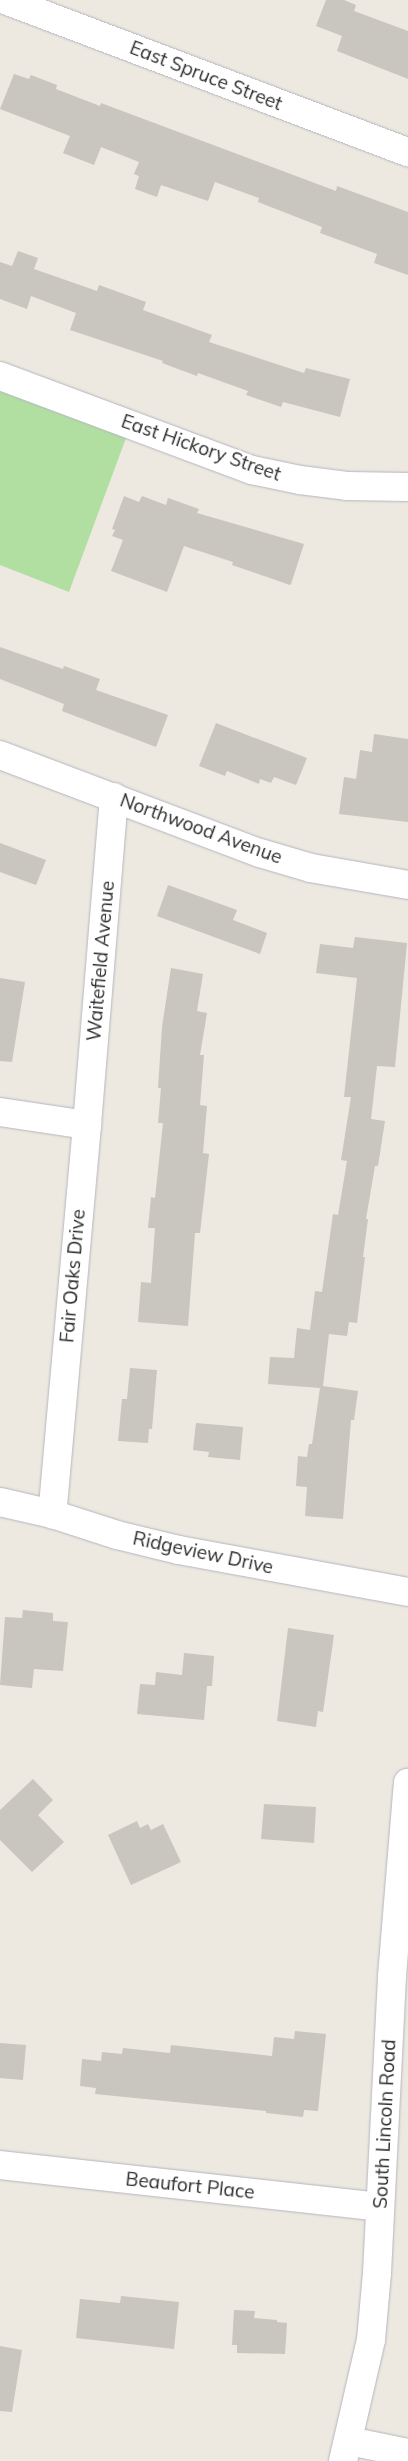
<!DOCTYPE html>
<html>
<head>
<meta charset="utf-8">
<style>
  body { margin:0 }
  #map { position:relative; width:408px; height:2461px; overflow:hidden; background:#ede9e0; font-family:Mulish,sans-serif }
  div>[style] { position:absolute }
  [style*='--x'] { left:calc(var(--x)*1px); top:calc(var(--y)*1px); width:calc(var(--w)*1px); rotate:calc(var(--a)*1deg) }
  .green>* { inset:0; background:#b1dfa1 }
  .building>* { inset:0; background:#c9c5bf }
  .roads { filter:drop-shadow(0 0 1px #b4b5bf) drop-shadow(0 0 1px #b4b5bf) }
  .minor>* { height:28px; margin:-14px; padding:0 14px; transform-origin:14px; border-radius:14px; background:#fff }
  span { translate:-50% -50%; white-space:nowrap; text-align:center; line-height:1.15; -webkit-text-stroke:5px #fff; paint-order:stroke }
  .street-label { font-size:19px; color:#2d2d2d }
</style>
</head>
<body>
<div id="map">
  <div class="green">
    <div style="clip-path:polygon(0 391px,126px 438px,69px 592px,0 565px)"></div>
  </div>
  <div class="building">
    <div style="clip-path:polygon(326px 0,344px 0,356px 5px,354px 11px,408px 31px,408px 79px,337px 51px,342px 36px,316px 26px)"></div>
    <div style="clip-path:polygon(14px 74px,29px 79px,31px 75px,57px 85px,56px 89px,100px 106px,101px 103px,336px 191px,337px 186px,408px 212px,408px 275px,374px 263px,377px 254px,320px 233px,322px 227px,258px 202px,259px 198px,215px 182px,208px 201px,161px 185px,157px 197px,135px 189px,139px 176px,134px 174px,139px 162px,101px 147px,94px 165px,63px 153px,70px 136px,0 109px)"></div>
    <div style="clip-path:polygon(18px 251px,38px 258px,34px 269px,97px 291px,99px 285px,146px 302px,143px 310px,212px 335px,209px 342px,304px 373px,306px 368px,350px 379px,340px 417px,283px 402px,281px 407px,246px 395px,248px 391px,198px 373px,197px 376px,162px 363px,163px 361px,70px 330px,76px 313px,31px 296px,27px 309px,0 299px,0 262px,12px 266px)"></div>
    <div style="clip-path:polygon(124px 496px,139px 502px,142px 496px,166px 505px,168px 498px,199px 509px,197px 513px,304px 544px,291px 584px,290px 585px,264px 576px,232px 565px,233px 562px,184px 546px,167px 592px,111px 571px,123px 540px,112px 536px,115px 530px,112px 529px)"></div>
    <div style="clip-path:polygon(0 647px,63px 669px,64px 666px,100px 679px,96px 690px,168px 715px,156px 747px,62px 711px,64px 704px,0 679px)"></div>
    <div style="clip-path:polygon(216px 723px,307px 758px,296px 785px,274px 777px,271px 783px,260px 779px,259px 784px,227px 771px,225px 776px,199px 766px)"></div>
    <div style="clip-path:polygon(374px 734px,408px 739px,408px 822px,339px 814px,344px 777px,356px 779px,360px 750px,372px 752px)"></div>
    <div style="clip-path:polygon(0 843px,46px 860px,36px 885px,0 872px)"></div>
    <div style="clip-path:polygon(168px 885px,237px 910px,233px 920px,267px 933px,260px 954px,157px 916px)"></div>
    <div style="clip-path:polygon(355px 937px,407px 943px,395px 1067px,377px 1066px,371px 1119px,385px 1121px,378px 1166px,375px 1166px,366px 1219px,368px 1219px,363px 1257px,365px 1257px,357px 1323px,349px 1322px,347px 1336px,329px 1334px,323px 1386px,358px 1391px,354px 1420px,351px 1420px,343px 1519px,305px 1516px,307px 1487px,296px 1486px,298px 1456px,307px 1457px,309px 1444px,312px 1444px,320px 1388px,268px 1384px,270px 1357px,294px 1358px,297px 1328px,310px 1330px,315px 1291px,322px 1292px,333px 1214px,338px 1215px,347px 1161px,341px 1160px,351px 1097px,344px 1097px,357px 978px,316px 973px,320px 944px,353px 948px)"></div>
    <div style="clip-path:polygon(171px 968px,203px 974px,197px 1011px,207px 1013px,200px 1055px,204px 1055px,200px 1105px,207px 1106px,203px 1153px,209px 1154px,200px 1233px,195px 1233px,188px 1326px,138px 1322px,141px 1282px,151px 1283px,155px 1228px,148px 1228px,151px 1197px,155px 1198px,163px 1123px,158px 1123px,161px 1088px,158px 1088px,162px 1027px)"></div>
    <div style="clip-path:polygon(0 978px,25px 982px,12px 1062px,0 1061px)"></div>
    <div style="clip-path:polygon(130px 1368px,157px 1370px,152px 1429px,149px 1429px,148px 1443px,118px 1441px,122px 1399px,127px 1399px)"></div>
    <div style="clip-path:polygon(196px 1423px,243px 1427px,240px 1460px,208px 1457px,209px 1452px,193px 1450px)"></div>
    <div style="clip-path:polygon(23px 1610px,53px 1613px,53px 1621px,68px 1622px,63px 1671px,34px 1669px,32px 1688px,0 1685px,5px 1617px,22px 1618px)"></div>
    <div style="clip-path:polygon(288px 1628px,334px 1635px,323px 1712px,318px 1711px,316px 1727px,277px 1721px)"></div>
    <div style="clip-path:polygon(184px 1653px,214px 1656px,212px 1686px,207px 1686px,204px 1720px,137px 1714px,140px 1684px,155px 1685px,156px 1672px,182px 1675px)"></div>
    <div style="clip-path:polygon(33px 1779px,53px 1800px,38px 1815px,64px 1842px,32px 1872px,0 1840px,0 1810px)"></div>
    <div style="clip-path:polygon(264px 1804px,316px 1807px,314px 1843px,261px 1839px)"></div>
    <div style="clip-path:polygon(137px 1821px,140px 1828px,148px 1824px,151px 1830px,163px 1824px,181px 1862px,131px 1885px,108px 1835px)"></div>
    <div style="clip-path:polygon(295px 2031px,326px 2034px,318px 2111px,304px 2110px,303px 2117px,266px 2113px,266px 2111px,95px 2094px,96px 2088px,80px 2086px,82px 2059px,101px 2061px,102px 2052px,122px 2054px,123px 2048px,170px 2053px,171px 2045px,272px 2056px,274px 2037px,294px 2039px)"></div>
    <div style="clip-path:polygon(0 2043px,26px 2045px,23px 2080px,0 2078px)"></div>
    <div style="clip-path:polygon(121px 2296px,179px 2302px,174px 2349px,76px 2338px,80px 2299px,120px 2303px)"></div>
    <div style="clip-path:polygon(234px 2310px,255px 2311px,254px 2318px,277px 2320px,277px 2322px,287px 2323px,285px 2354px,237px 2353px,237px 2345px,232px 2345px)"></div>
    <div style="clip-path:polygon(0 2346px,22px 2350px,12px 2412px,0 2411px)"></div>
  </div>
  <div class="roads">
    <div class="minor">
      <div style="--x:5;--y:0;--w:431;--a:20.7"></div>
      <div style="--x:0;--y:376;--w:269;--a:20.5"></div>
      <div style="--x:252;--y:470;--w:49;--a:11.8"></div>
      <div style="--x:300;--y:480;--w:47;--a:7.3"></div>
      <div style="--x:347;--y:486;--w:61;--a:0.9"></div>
      <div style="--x:0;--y:755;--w:278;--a:20.7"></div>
      <div style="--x:260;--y:853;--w:53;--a:16.4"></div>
      <div style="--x:311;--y:868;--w:98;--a:9.9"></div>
      <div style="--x:0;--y:1112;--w:88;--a:8.5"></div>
      <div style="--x:87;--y:1125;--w:391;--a:95.1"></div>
      <div style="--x:87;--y:1125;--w:329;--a:-85.3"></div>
      <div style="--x:0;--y:1502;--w:53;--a:13"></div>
      <div style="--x:52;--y:1514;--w:68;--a:17.9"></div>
      <div style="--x:117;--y:1535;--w:64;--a:13.6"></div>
      <div style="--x:179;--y:1550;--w:233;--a:10.4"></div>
      <div style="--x:0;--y:2165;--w:382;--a:6.3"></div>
      <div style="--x:349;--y:2441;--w:60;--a:11.5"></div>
      <div style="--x:343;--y:2461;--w:124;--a:-77"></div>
      <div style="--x:371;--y:2340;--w:67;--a:-84.9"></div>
      <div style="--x:377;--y:2273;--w:297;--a:-87.1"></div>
      <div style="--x:392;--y:1976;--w:194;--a:-85.3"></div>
    </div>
  </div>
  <div class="street-label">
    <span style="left:206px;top:76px;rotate:21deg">East Spruce Street</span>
    <span style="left:201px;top:448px;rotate:19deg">East Hickory Street</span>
    <span style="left:201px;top:829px;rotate:20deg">Northwood Avenue</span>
    <span style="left:101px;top:961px;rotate:-85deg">Waitefield Avenue</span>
    <span style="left:73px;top:1276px;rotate:-85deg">Fair Oaks Drive</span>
    <span style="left:203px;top:1553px;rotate:12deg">Ridgeview Drive</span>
    <span style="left:385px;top:2124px;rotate:-87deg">South Lincoln Road</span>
    <span style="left:190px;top:2186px;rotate:6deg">Beaufort Place</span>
  </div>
</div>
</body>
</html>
